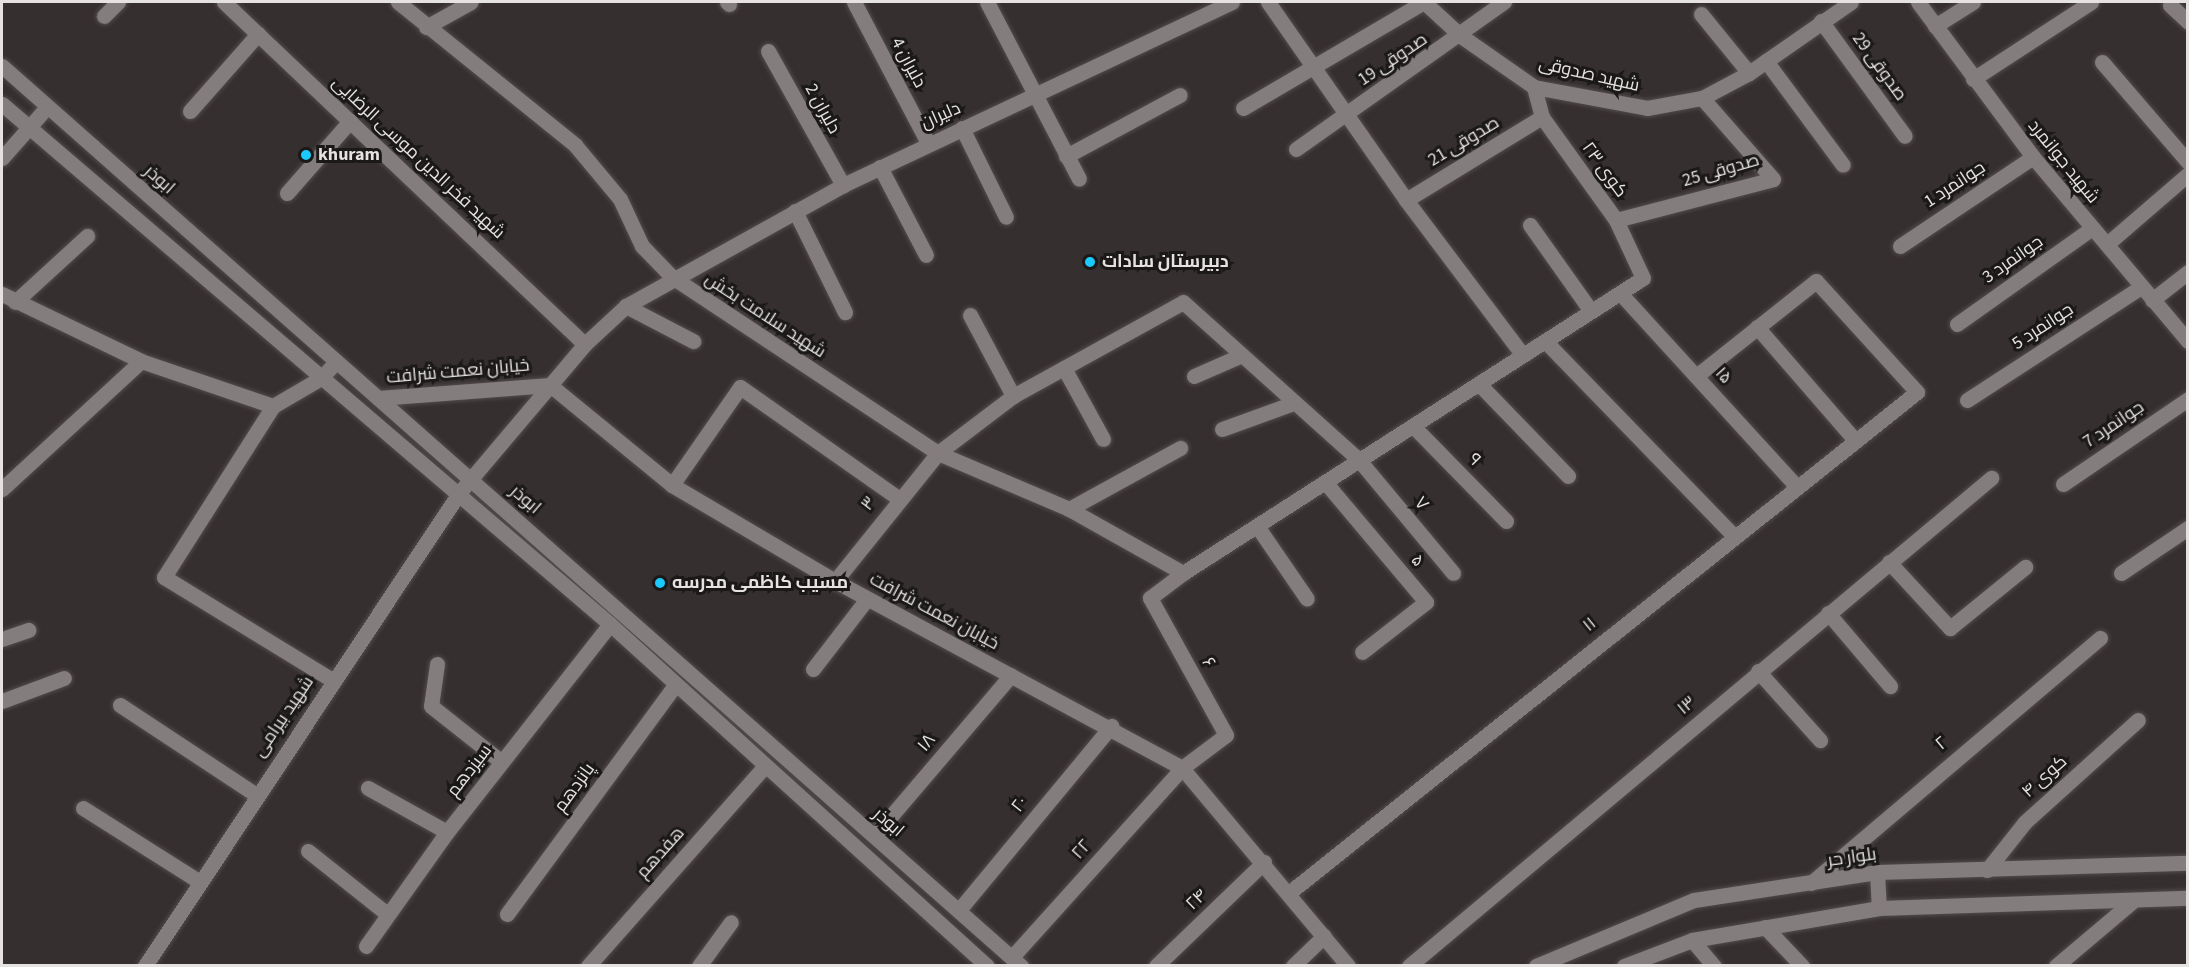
<!DOCTYPE html>
<html>
<head>
<meta charset="utf-8">
<style>
  body { margin:0 }
  #map { position:relative; width:2189px; height:967px; overflow:hidden; background:#362f30; font-family:"Source Sans 3",Cairo,sans-serif }
  div>[style] { position:absolute }
  [style*='--x'] { left:calc(var(--x)*1px); top:calc(var(--y)*1px); width:calc(var(--w)*1px); rotate:calc(var(--a)*1deg) }
  .roads { filter:drop-shadow(0 0 2px #514c4d) drop-shadow(0 0 2px #514c4d) }
  .minor>* { height:15px; margin:-7.5px; padding:0 7.5px; transform-origin:7.5px; border-radius:7.5px; background:#847d7d }
  .tertiary>* { height:15px; margin:-7.5px; padding:0 7.5px; transform-origin:7.5px; border-radius:7.5px; background:#847d7d }
  .secondary>* { height:15px; margin:-7.5px; padding:0 7.5px; transform-origin:7.5px; border-radius:7.5px; background:#847d7d }
  .dots>* { width:16px; height:16px; translate:-50% -50%; box-sizing:border-box; border:3px solid #1b1818; border-radius:50% }
  span { translate:-50% -50%; white-space:nowrap; text-align:center; line-height:1.15; -webkit-text-stroke:6px #1b1818; paint-order:stroke }
  .street-label { font-size:18px; color:#e6e2e2 }
  .poi-label { font-size:18px; color:#e6e2e2; font-weight:700 }
  .left { translate:0 -50%; text-align:left }
  .frame { position:absolute; inset:0; border:3px solid #e6e2e2; pointer-events:none }
</style>
</head>
<body>
<div id="map">
  <div class="roads">
    <div class="minor">
      <div style="--x:224;--y:2;--w:497;--a:43.5"></div>
      <div style="--x:727;--y:2;--w:3;--a:45"></div>
      <div style="--x:854;--y:2;--w:159;--a:62.3"></div>
      <div style="--x:987;--y:2;--w:199;--a:62.5"></div>
      <div style="--x:1268;--y:2;--w:241;--a:55.1"></div>
      <div style="--x:1406;--y:200;--w:194;--a:53"></div>
      <div style="--x:1918;--y:2;--w:193;--a:53.4"></div>
      <div style="--x:2033;--y:157;--w:241;--a:49.9"></div>
      <div style="--x:2170;--y:5;--w:25;--a:43"></div>
      <div style="--x:1701;--y:14;--w:76;--a:50.9"></div>
      <div style="--x:104;--y:16;--w:20;--a:-45"></div>
      <div style="--x:1821;--y:21;--w:142;--a:53.9"></div>
      <div style="--x:1935;--y:26;--w:45;--a:-32.3"></div>
      <div style="--x:426;--y:27;--w:51;--a:-29.1"></div>
      <div style="--x:768;--y:51;--w:154;--a:60.8"></div>
      <div style="--x:1766;--y:61;--w:129;--a:53.5"></div>
      <div style="--x:2102;--y:62;--w:132;--a:49.3"></div>
      <div style="--x:1973;--y:79;--w:141;--a:-33.1"></div>
      <div style="--x:1243;--y:108;--w:210;--a:-30.4"></div>
      <div style="--x:190;--y:111;--w:103;--a:-48.6"></div>
      <div style="--x:962;--y:128;--w:99;--a:63.7"></div>
      <div style="--x:1296;--y:149;--w:255;--a:-35.3"></div>
      <div style="--x:1066;--y:156;--w:129;--a:-28.2"></div>
      <div style="--x:2;--y:158;--w:68;--a:-48.6"></div>
      <div style="--x:880;--y:167;--w:99;--a:62.4"></div>
      <div style="--x:287;--y:193;--w:96;--a:-48.8"></div>
      <div style="--x:1406;--y:200;--w:159;--a:-31.4"></div>
      <div style="--x:795;--y:211;--w:113;--a:63.7"></div>
      <div style="--x:1616;--y:220;--w:162;--a:-14.6"></div>
      <div style="--x:1773;--y:179;--w:108;--a:-131.2"></div>
      <div style="--x:1530;--y:225;--w:105;--a:54.7"></div>
      <div style="--x:2107;--y:244;--w:107;--a:-40.8"></div>
      <div style="--x:1900;--y:246;--w:160;--a:-33.8"></div>
      <div style="--x:1620;--y:293;--w:261;--a:47.6"></div>
      <div style="--x:2152;--y:300;--w:46;--a:-37.9"></div>
      <div style="--x:15;--y:302;--w:98;--a:-42.5"></div>
      <div style="--x:626;--y:306;--w:76;--a:27.6"></div>
      <div style="--x:970;--y:315;--w:92;--a:62"></div>
      <div style="--x:1957;--y:324;--w:166;--a:-35.4"></div>
      <div style="--x:1757;--y:327;--w:148;--a:49.1"></div>
      <div style="--x:1545;--y:341;--w:270;--a:45.9"></div>
      <div style="--x:1064;--y:368;--w:81;--a:61.2"></div>
      <div style="--x:1194;--y:376;--w:52;--a:-23.6"></div>
      <div style="--x:1479;--y:384;--w:128;--a:45.9"></div>
      <div style="--x:1967;--y:400;--w:207;--a:-33"></div>
      <div style="--x:273;--y:406;--w:203;--a:122.5"></div>
      <div style="--x:164;--y:577;--w:197;--a:31.5"></div>
      <div style="--x:1413;--y:426;--w:133;--a:45.6"></div>
      <div style="--x:1222;--y:429;--w:77;--a:-19.9"></div>
      <div style="--x:1325;--y:482;--w:157;--a:49.9"></div>
      <div style="--x:1426;--y:602;--w:81;--a:142"></div>
      <div style="--x:2063;--y:484;--w:151;--a:-34.2"></div>
      <div style="--x:672;--y:485;--w:119;--a:-55.2"></div>
      <div style="--x:740;--y:387;--w:193;--a:35.1"></div>
      <div style="--x:2;--y:489;--w:189;--a:-42.6"></div>
      <div style="--x:1069;--y:509;--w:127;--a:-28.8"></div>
      <div style="--x:1257;--y:526;--w:88;--a:55.6"></div>
      <div style="--x:1889;--y:562;--w:90;--a:47.3"></div>
      <div style="--x:1950;--y:628;--w:97;--a:-39.1"></div>
      <div style="--x:2121;--y:573;--w:81;--a:-33.9"></div>
      <div style="--x:835;--y:581;--w:164;--a:-51.2"></div>
      <div style="--x:938;--y:453;--w:94;--a:-37.2"></div>
      <div style="--x:1013;--y:396;--w:194;--a:-28.9"></div>
      <div style="--x:1183;--y:302;--w:237;--a:41.9"></div>
      <div style="--x:1359;--y:460;--w:147;--a:50.2"></div>
      <div style="--x:1828;--y:613;--w:96;--a:49.7"></div>
      <div style="--x:2;--y:639;--w:28;--a:-19"></div>
      <div style="--x:437;--y:664;--w:42;--a:98.1"></div>
      <div style="--x:431;--y:706;--w:90;--a:38.3"></div>
      <div style="--x:813;--y:669;--w:88;--a:-52.4"></div>
      <div style="--x:1758;--y:671;--w:93;--a:48.1"></div>
      <div style="--x:2;--y:701;--w:66;--a:-20.4"></div>
      <div style="--x:120;--y:705;--w:162;--a:33.4"></div>
      <div style="--x:368;--y:788;--w:90;--a:29.1"></div>
      <div style="--x:83;--y:808;--w:138;--a:32.3"></div>
      <div style="--x:874;--y:836;--w:211;--a:-49.6"></div>
      <div style="--x:308;--y:851;--w:100;--a:38.5"></div>
      <div style="--x:1987;--y:870;--w:61;--a:-51.6"></div>
      <div style="--x:2025;--y:822;--w:152;--a:-42.1"></div>
      <div style="--x:1811;--y:883;--w:379;--a:-40.3"></div>
      <div style="--x:1290;--y:892;--w:802;--a:-38.57"></div>
      <div style="--x:1917;--y:392;--w:150;--a:-132.3"></div>
      <div style="--x:1816;--y:281;--w:153;--a:141.6"></div>
      <div style="--x:959;--y:910;--w:239;--a:-50.4"></div>
      <div style="--x:507;--y:914;--w:285;--a:-53.7"></div>
      <div style="--x:1765;--y:927;--w:54;--a:46.5"></div>
      <div style="--x:1692;--y:940;--w:34;--a:50"></div>
      <div style="--x:366;--y:946;--w:140;--a:-54.6"></div>
      <div style="--x:447;--y:832;--w:264;--a:-51.9"></div>
      <div style="--x:1012;--y:957;--w:254;--a:-48"></div>
      <div style="--x:1182;--y:768;--w:55;--a:-36.9"></div>
      <div style="--x:1226;--y:735;--w:157;--a:-119"></div>
      <div style="--x:1150;--y:598;--w:41;--a:-37.1"></div>
      <div style="--x:145;--y:966;--w:568;--a:-56.42"></div>
      <div style="--x:459;--y:493;--w:195;--a:-49.8"></div>
      <div style="--x:585;--y:344;--w:56;--a:-42.8"></div>
      <div style="--x:626;--y:306;--w:248;--a:-29.1"></div>
      <div style="--x:843;--y:185;--w:430;--a:-25.2"></div>
      <div style="--x:588;--y:966;--w:266;--a:-48.5"></div>
      <div style="--x:699;--y:966;--w:54;--a:-54"></div>
      <div style="--x:1156;--y:966;--w:150;--a:-43.9"></div>
      <div style="--x:1293;--y:966;--w:43;--a:-44.1"></div>
      <div style="--x:1409;--y:966;--w:760;--a:-39.98"></div>
      <div style="--x:2056;--y:966;--w:102;--a:-40.2"></div>
    </div>
    <div class="tertiary">
      <div style="--x:398;--y:2;--w:228;--a:38.9"></div>
      <div style="--x:575;--y:145;--w:70;--a:50.2"></div>
      <div style="--x:620;--y:199;--w:52;--a:64.9"></div>
      <div style="--x:642;--y:246;--w:43;--a:45.9"></div>
      <div style="--x:672;--y:277;--w:319;--a:33.5"></div>
      <div style="--x:938;--y:453;--w:142;--a:23.1"></div>
      <div style="--x:1069;--y:509;--w:131;--a:29.3"></div>
      <div style="--x:1183;--y:573;--w:546;--a:-32.67"></div>
      <div style="--x:1643;--y:278;--w:64;--a:-115"></div>
      <div style="--x:1616;--y:220;--w:127;--a:-125.7"></div>
      <div style="--x:1542;--y:117;--w:31;--a:-105"></div>
      <div style="--x:2;--y:294;--w:154;--a:25.7"></div>
      <div style="--x:141;--y:361;--w:139;--a:18.8"></div>
      <div style="--x:273;--y:406;--w:56;--a:-30.3"></div>
      <div style="--x:321;--y:378;--w:21;--a:-47"></div>
      <div style="--x:378;--y:398;--w:172;--a:-4.3"></div>
      <div style="--x:550;--y:385;--w:158;--a:39.3"></div>
      <div style="--x:672;--y:485;--w:189;--a:30.5"></div>
      <div style="--x:835;--y:581;--w:394;--a:28.3"></div>
      <div style="--x:1182;--y:768;--w:258;--a:50"></div>
    </div>
    <div class="secondary">
      <div style="--x:1424;--y:2;--w:50;--a:42.6"></div>
      <div style="--x:1461;--y:36;--w:89;--a:34.9"></div>
      <div style="--x:1534;--y:87;--w:115;--a:10.5"></div>
      <div style="--x:1647;--y:108;--w:56;--a:-10.3"></div>
      <div style="--x:1702;--y:98;--w:53;--a:-28"></div>
      <div style="--x:1749;--y:73;--w:124;--a:-34.8"></div>
      <div style="--x:2;--y:66;--w:1360;--a:41.45"></div>
      <div style="--x:2;--y:104;--w:800;--a:40.54"></div>
      <div style="--x:610;--y:624;--w:509;--a:42.21"></div>
      <div style="--x:1877;--y:872;--w:36;--a:87"></div>
      <div style="--x:1536;--y:966;--w:171;--a:-22.7"></div>
      <div style="--x:1694;--y:900;--w:185;--a:-8.7"></div>
      <div style="--x:1877;--y:872;--w:311;--a:-1.7"></div>
      <div style="--x:1624;--y:966;--w:73;--a:-20.9"></div>
      <div style="--x:1692;--y:940;--w:190;--a:-9.7"></div>
      <div style="--x:1879;--y:908;--w:309;--a:-1.9"></div>
    </div>
  </div>
  <div class="dots">
    <div style="left:306px;top:155px;background:#1cc9fc"></div>
    <div style="left:1090px;top:262px;background:#1cc9fc"></div>
    <div style="left:660px;top:583px;background:#1cc9fc"></div>
  </div>
  <div class="street-label">
    <span style="left:1393px;top:60px;rotate:-34deg">صدوقی 19</span>
    <span style="left:908px;top:63px;rotate:62deg">دلیران 4</span>
    <span style="left:1879px;top:67px;rotate:54deg">صدوقی 29</span>
    <span style="left:1589px;top:75px;rotate:13deg">شهید صدوقی</span>
    <span style="left:822px;top:109px;rotate:61deg">دلیران 2</span>
    <span style="left:941px;top:116px;rotate:-24deg">دلیران</span>
    <span style="left:1464px;top:142px;rotate:-31deg">صدوقی 21</span>
    <span style="left:418px;top:158px;rotate:43deg">شهید فخر الدین موسی الرضایی</span>
    <span style="left:2063px;top:162px;rotate:51deg">شهید جوانمرد</span>
    <span style="left:1604px;top:170px;rotate:54deg">کوی ۲۳</span>
    <span style="left:1721px;top:171px;rotate:-16deg">صدوقی 25</span>
    <span style="left:159px;top:180px;rotate:42deg">ابوذر</span>
    <span style="left:1955px;top:185px;rotate:-33deg">جوانمرد 1</span>
    <span style="left:2013px;top:260px;rotate:-35deg">جوانمرد 3</span>
    <span style="left:765px;top:316px;rotate:33deg">شهید سلامت بخش</span>
    <span style="left:2043px;top:327px;rotate:-33deg">جوانمرد 5</span>
    <span style="left:458px;top:372px;rotate:-5deg">خیابان نعمت شرافت</span>
    <span style="left:1723px;top:376px;rotate:48deg">۱۵</span>
    <span style="left:2114px;top:425px;rotate:-34deg">جوانمرد 7</span>
    <span style="left:1474px;top:460px;rotate:46deg">۹</span>
    <span style="left:525px;top:500px;rotate:41deg">ابوذر</span>
    <span style="left:869px;top:504px;rotate:-52deg">۳</span>
    <span style="left:1421px;top:504px;rotate:50deg">۷</span>
    <span style="left:1417px;top:561px;rotate:50deg">۵</span>
    <span style="left:934px;top:612px;rotate:28deg">خیابان نعمت شرافت</span>
    <span style="left:1590px;top:625px;rotate:-39deg">۱۱</span>
    <span style="left:1208px;top:663px;rotate:61deg">۶</span>
    <span style="left:1687px;top:706px;rotate:-40deg">۱۳</span>
    <span style="left:284px;top:717px;rotate:-56deg">شهید بیرامی</span>
    <span style="left:927px;top:743px;rotate:-50deg">۱۸</span>
    <span style="left:1942px;top:744px;rotate:-40deg">۲</span>
    <span style="left:470px;top:771px;rotate:-52deg">سیزدهم</span>
    <span style="left:2045px;top:777px;rotate:-42deg">کوی ۴</span>
    <span style="left:575px;top:788px;rotate:-54deg">پانزدهم</span>
    <span style="left:1020px;top:805px;rotate:-51deg">۲۰</span>
    <span style="left:888px;top:823px;rotate:41deg">ابوذر</span>
    <span style="left:1082px;top:850px;rotate:-48deg">۲۲</span>
    <span style="left:661px;top:853px;rotate:-48deg">هفدهم</span>
    <span style="left:1852px;top:858px;rotate:-8deg">بلوار حر</span>
    <span style="left:1197px;top:900px;rotate:-44deg">۲۴</span>
  </div>
  <div class="poi-label">
    <span class="left" style="left:318px;top:155px">khuram</span>
    <span class="left" style="left:1102px;top:262px">دبیرستان سادات</span>
    <span class="left" style="left:672px;top:583px">مسیب کاظمی مدرسه</span>
  </div>
  <div class="frame"></div>
</div>
</body>
</html>
